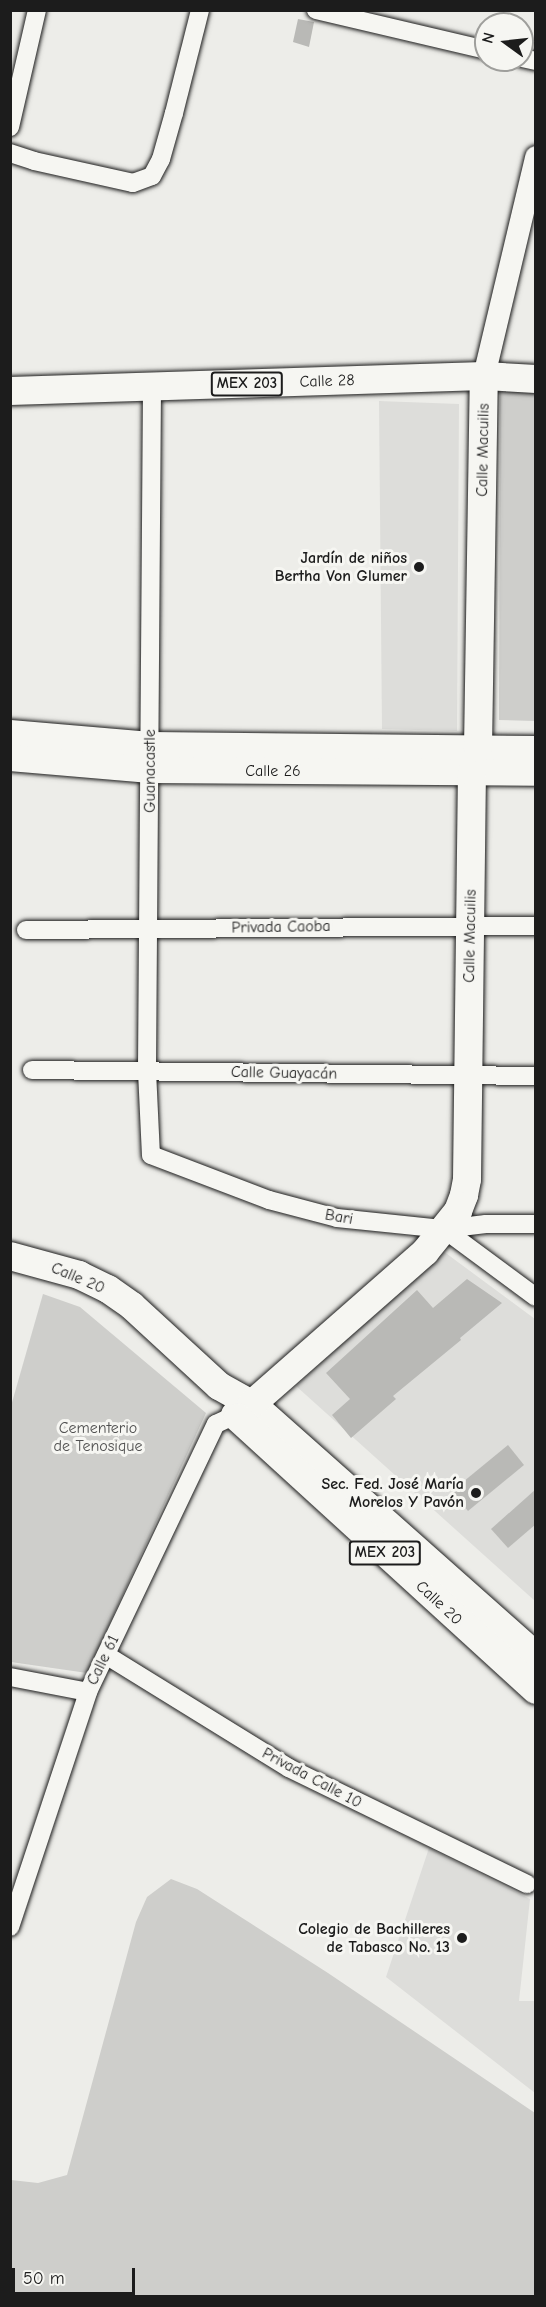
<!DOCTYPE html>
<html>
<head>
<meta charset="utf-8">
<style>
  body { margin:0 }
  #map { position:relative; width:546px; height:2307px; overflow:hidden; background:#edede9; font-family:"Comic Neue",sans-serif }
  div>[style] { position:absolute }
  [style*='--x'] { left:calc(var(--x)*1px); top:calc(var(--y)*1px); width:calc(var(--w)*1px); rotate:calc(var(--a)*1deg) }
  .built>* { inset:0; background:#ddddda }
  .green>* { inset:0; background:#cececb }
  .building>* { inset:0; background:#b9b9b6 }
  .roads { filter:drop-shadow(0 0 2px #1c1c1c) drop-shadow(0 0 2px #1c1c1c) }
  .minor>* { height:18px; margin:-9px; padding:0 9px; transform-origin:9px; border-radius:9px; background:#f6f6f2 }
  .tertiary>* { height:22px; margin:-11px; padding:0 11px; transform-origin:11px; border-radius:11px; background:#f6f6f2 }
  .secondary>* { height:26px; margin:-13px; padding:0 13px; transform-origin:13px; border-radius:13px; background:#f6f6f2 }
  .primary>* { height:28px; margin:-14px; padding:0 14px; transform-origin:14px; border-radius:14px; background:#f6f6f2 }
  .dots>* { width:16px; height:16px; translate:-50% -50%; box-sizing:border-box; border:3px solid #f6f6f2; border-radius:50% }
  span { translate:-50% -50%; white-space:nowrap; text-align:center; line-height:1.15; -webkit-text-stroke:6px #f6f6f2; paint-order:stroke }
  .shield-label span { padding:2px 4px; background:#f6f6f2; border:2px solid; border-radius:4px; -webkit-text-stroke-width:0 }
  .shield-label { font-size:15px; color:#1c1c1c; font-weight:700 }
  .street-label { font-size:16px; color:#1c1c1c }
  .poi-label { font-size:16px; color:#1c1c1c; font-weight:700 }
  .right { translate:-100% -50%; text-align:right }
  .park-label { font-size:16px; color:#515151 }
  .frame { position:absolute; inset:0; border:12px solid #1c1c1c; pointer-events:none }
  .north { position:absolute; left:474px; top:12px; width:60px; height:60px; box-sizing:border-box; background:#f6f6f2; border:2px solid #9f9f9c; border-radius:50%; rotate:285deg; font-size:16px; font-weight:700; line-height:24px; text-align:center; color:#1c1c1c }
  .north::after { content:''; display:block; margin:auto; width:21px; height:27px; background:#1c1c1c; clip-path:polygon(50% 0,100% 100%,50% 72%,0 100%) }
  .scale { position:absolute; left:12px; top:2268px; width:123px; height:27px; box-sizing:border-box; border:3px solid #1c1c1c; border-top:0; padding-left:8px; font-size:18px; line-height:21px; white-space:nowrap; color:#1c1c1c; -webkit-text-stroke:4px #f6f6f2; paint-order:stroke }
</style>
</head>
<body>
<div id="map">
  <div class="built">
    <div style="clip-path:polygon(379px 401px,459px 404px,457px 731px,382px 729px)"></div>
    <div style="clip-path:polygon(443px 1251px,535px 1319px,535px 1601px,296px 1386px)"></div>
    <div style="clip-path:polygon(429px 1848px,530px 1899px,519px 2001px,535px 2001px,535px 2093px,386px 1977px)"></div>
  </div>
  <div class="green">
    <div style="clip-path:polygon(535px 391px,535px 721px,499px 720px,500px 392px)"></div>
    <div style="clip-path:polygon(43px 1294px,80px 1307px,206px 1413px,87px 1673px,11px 1662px,11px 1406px)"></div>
    <div style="clip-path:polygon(171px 1879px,197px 1889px,328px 1973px,535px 2113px,535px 2296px,11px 2296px,11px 2180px,38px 2183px,67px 2175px,136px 1922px,147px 1897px)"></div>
  </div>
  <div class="building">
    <div style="clip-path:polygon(298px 19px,314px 22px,309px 47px,293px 42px)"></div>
    <div style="clip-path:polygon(467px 1279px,502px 1303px,460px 1338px,461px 1340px,393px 1396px,396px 1399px,351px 1438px,332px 1415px,350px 1399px,326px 1373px,417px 1290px,433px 1308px)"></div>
    <div style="clip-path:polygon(508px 1445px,524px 1465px,468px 1511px,452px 1491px)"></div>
    <div style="clip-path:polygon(536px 1489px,536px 1524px,508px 1548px,491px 1529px)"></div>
  </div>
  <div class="roads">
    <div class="minor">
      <div style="--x:316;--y:10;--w:175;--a:13.2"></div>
      <div style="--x:522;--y:58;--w:14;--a:12"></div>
      <div style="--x:10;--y:127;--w:120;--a:-77"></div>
      <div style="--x:10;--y:153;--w:25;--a:18"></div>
      <div style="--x:34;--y:161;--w:101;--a:12.5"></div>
      <div style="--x:133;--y:183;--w:20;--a:-20"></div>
      <div style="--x:152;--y:176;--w:19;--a:-62"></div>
      <div style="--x:161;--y:159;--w:48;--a:-74.2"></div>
      <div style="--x:174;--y:113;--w:106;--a:-75.8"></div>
      <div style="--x:152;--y:387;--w:684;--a:90.42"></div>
      <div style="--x:147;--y:1071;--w:84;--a:87.3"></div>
      <div style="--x:151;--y:1155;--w:126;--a:20.9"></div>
      <div style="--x:269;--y:1200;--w:70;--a:14.8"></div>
      <div style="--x:337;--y:1218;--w:108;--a:5.9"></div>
      <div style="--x:444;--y:1229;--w:42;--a:-6.8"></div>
      <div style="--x:486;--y:1224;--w:50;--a:0"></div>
      <div style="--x:26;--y:930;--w:510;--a:-0.45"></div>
      <div style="--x:32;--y:1070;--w:504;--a:0.68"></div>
      <div style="--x:444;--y:1229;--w:114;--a:36.5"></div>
      <div style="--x:106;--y:1655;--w:215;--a:31.7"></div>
      <div style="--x:289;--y:1768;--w:265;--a:26"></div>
      <div style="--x:10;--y:1677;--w:79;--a:10.9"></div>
      <div style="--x:10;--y:1927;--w:248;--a:-71.6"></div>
      <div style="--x:88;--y:1692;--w:297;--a:-64.5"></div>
      <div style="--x:216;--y:1424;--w:21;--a:-25"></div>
    </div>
    <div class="tertiary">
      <div style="--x:484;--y:376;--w:225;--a:-76.6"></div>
    </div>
    <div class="secondary">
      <div style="--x:10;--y:733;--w:141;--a:4.9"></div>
      <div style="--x:150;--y:745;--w:386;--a:0.6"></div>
      <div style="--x:10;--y:758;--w:141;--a:4.9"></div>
      <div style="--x:150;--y:770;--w:386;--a:0.4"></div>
    </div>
    <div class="primary">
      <div style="--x:10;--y:391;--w:474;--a:-1.8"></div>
      <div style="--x:484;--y:376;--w:52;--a:3.3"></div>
      <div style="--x:10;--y:1256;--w:72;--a:15.4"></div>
      <div style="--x:79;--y:1275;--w:32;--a:26"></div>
      <div style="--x:108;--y:1289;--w:29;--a:35"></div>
      <div style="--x:132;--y:1306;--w:118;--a:42.6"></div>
      <div style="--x:219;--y:1386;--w:38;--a:29"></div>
      <div style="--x:252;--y:1404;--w:380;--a:41.6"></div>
      <div style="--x:235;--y:1415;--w:20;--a:-33"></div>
      <div style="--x:252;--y:1404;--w:230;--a:-41.3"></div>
      <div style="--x:425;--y:1252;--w:53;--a:-51.2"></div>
      <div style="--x:458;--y:1211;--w:17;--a:-69"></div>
      <div style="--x:464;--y:1195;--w:16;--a:-79"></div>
      <div style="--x:467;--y:1179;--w:407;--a:-89.3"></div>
      <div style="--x:472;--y:772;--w:25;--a:-76"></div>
      <div style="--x:478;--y:748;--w:372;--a:-89.1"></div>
      <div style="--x:238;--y:1418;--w:403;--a:42.4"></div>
    </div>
  </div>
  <div class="dots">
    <div style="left:419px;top:567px;background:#1c1c1c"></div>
    <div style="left:476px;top:1493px;background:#1c1c1c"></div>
    <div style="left:462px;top:1938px;background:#1c1c1c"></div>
  </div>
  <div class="shield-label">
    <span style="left:247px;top:384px">MEX 203</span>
    <span style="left:385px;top:1553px">MEX 203</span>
  </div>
  <div class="street-label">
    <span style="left:327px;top:381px;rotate:-2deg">Calle 28</span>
    <span style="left:483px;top:450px;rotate:-89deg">Calle Macuilis</span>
    <span style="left:150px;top:771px;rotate:-90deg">Guanacastle</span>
    <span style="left:273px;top:771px">Calle 26</span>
    <span style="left:281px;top:927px;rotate:-1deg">Privada Caoba</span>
    <span style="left:470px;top:936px;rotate:-89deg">Calle Macuilis</span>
    <span style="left:284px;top:1073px;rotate:1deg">Calle Guayacán</span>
    <span style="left:339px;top:1217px;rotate:10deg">Bari</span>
    <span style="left:78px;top:1278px;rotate:23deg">Calle 20</span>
    <span style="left:439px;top:1603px;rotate:43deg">Calle 20</span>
    <span style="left:103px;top:1660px;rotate:-64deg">Calle 61</span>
    <span style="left:312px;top:1778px;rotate:28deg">Privada Calle 10</span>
  </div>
  <div class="poi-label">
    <span class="right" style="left:407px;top:567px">Jardín de niños<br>Bertha Von Glumer</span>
    <span class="right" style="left:464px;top:1493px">Sec. Fed. José María<br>Morelos Y Pavón</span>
    <span class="right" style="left:450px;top:1938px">Colegio de Bachilleres<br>de Tabasco No. 13</span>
  </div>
  <div class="park-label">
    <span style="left:98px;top:1437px">Cementerio<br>de Tenosique</span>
  </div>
  <div class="frame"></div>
  <div class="north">N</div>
  <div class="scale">50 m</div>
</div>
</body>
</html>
